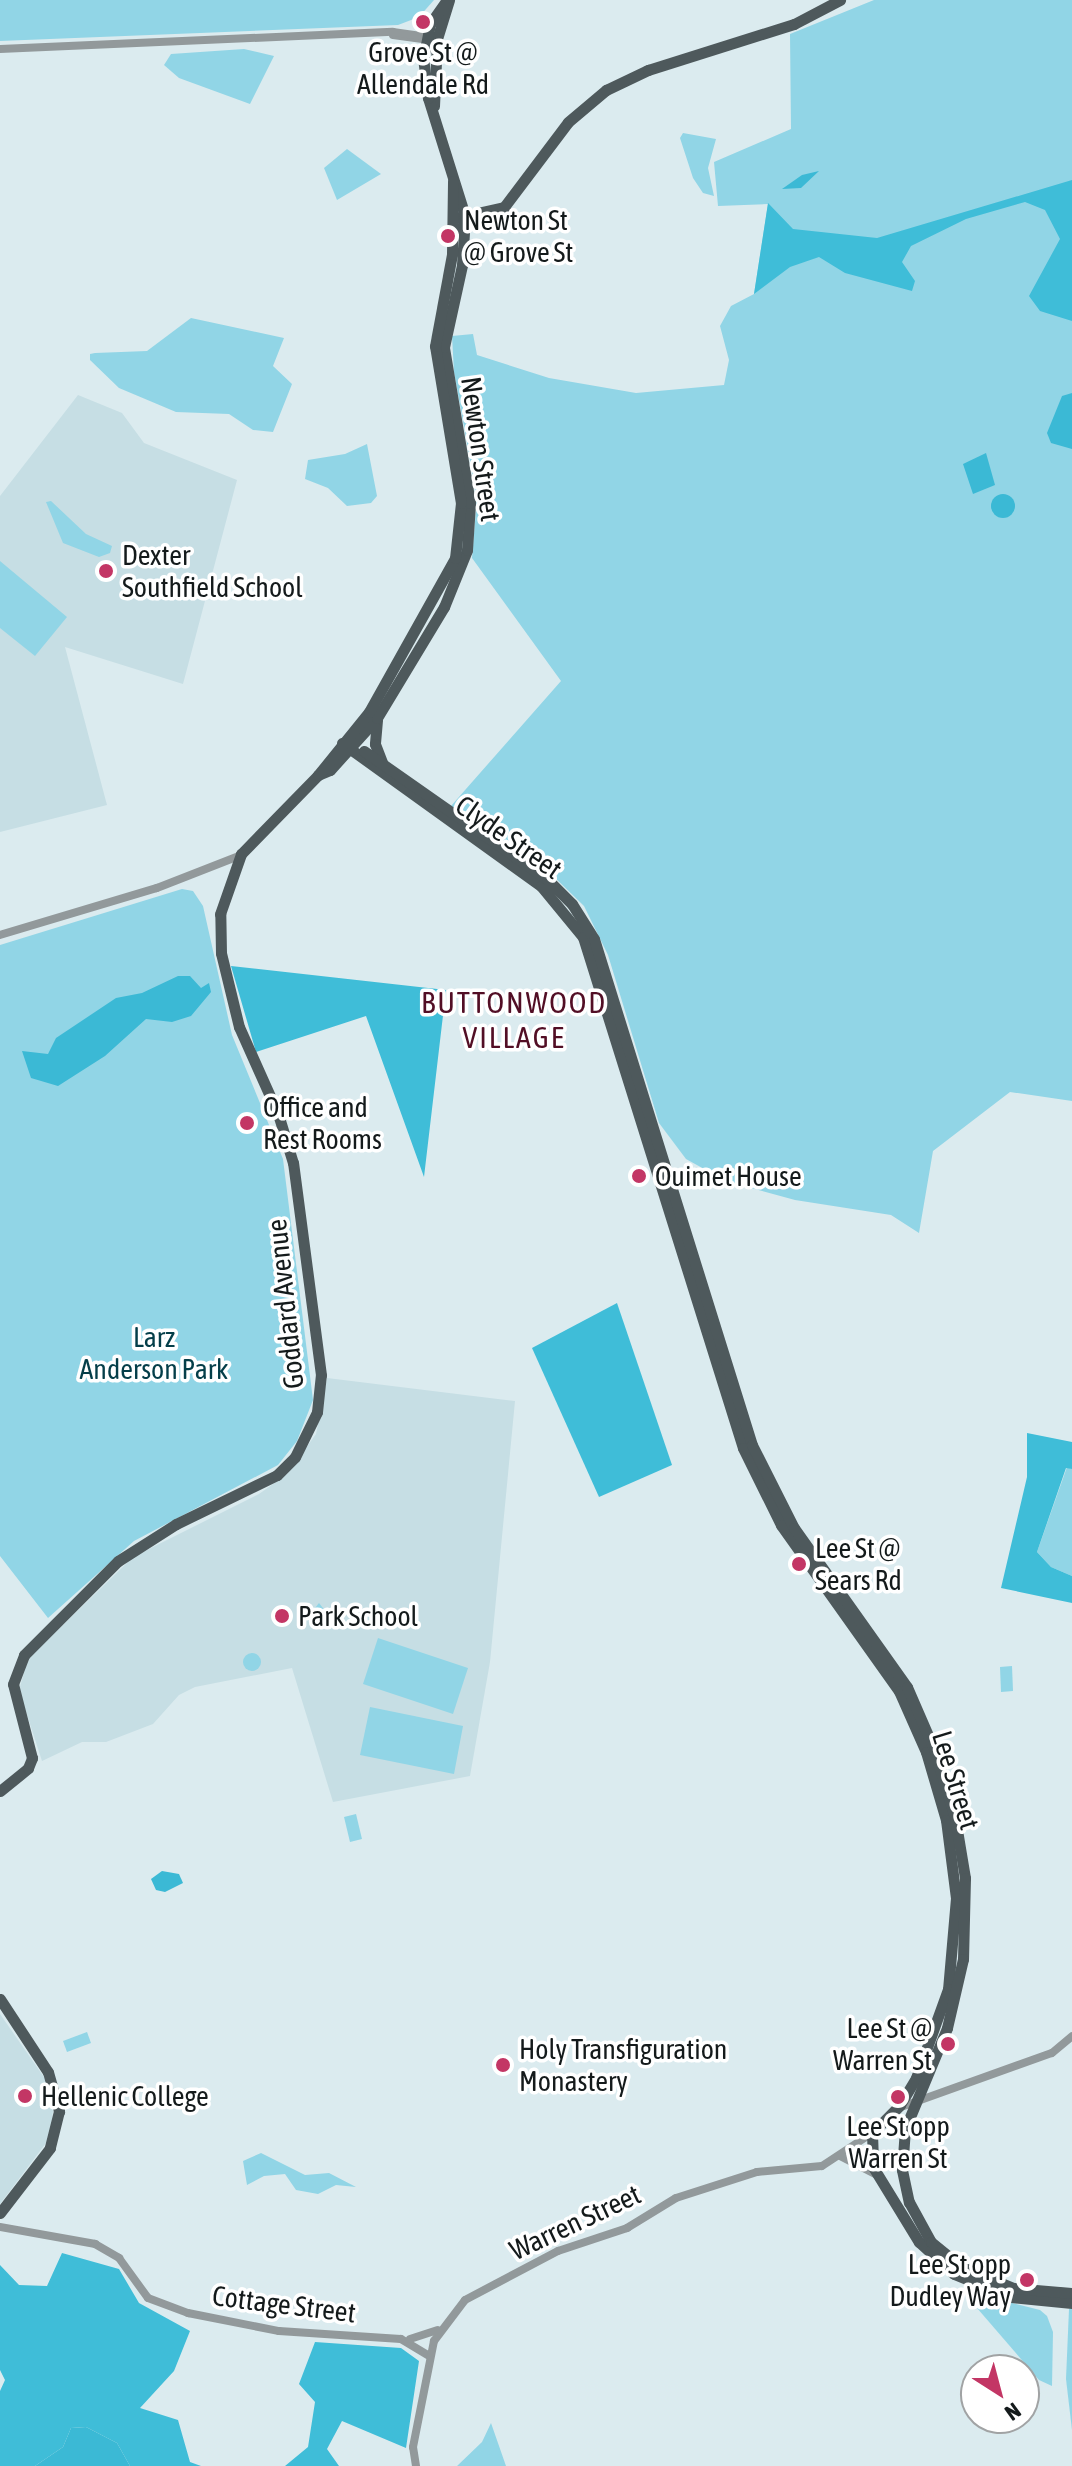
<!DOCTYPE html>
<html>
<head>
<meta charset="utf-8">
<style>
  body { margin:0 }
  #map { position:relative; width:1072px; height:2466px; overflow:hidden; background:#dbebef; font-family:"Asap Condensed",sans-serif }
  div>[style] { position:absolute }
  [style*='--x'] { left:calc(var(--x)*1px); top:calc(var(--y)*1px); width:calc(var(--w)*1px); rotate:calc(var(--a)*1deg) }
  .built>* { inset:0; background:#c6dee4 }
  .green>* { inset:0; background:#91d5e6 }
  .round { border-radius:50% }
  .forest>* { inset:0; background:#3fbdd8 }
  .water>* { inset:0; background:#3bb9d5 }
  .minor>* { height:8px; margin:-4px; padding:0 4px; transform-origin:4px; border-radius:4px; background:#92999b }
  .major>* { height:11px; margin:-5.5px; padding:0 5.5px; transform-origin:5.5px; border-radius:5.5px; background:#4e595c }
  .dots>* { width:22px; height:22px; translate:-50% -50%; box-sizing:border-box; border:4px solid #fff; border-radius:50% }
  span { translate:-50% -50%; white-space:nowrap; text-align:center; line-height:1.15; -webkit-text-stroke:7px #fff; paint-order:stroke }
  .poi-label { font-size:28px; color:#141a1b }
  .left { translate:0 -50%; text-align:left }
  .right { translate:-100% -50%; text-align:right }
  .street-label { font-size:28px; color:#141a1b }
  .park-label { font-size:28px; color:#043e49 }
  .neighbourhood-label { font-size:30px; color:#520e25; letter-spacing:2px }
  .north { position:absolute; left:960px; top:2354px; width:80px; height:80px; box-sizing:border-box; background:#fff; border:2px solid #a1a3a4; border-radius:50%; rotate:144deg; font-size:22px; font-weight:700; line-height:32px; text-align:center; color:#141a1b }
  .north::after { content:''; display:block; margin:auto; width:28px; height:36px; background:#c33665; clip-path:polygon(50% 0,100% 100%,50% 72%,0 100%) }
</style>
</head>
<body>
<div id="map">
  <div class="built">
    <div style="clip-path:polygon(78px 395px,122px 413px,144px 443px,237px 480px,183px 684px,65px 647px,107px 805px,0 832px,0 496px)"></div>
    <div style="clip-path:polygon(327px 1378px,515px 1401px,490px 1662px,470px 1776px,333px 1802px,292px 1668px,195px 1687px,179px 1695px,153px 1724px,106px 1742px,82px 1742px,42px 1761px,19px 1690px,28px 1659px,133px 1557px,259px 1494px,287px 1474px,316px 1434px)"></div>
    <div style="clip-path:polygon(0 2014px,46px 2080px,53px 2111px,49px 2139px,0 2204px)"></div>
  </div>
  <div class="green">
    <div style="clip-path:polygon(0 0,434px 0,419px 17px,398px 25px,0 41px)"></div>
    <div style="clip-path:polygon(874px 0,1072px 0,1072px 1101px,1010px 1092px,933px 1151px,919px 1233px,891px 1215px,795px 1200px,726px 1181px,686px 1159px,659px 1123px,608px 955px,584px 906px,546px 869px,451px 806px,561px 681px,472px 558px,477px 498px,454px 372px,452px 336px,473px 334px,477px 355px,549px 378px,636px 393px,724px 385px,729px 360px,720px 326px,731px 306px,754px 294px,768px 204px,718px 206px,714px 162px,791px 129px,790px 34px)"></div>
    <div style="clip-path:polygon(244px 49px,274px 56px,250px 104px,179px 78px,164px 65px,171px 54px)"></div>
    <div style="clip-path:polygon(683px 133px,716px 139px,708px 168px,714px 196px,703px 193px,693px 178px,680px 138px)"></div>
    <div style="clip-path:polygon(347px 149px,381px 174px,337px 200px,324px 168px)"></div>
    <div style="clip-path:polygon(191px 318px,284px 338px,273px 366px,292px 384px,273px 432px,253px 430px,229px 414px,176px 412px,119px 388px,90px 360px,90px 354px,95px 353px,147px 351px)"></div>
    <div style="clip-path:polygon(367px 444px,377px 496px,371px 503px,347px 506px,328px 488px,305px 479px,308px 460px,345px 454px)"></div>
    <div style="clip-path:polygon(51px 501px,86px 534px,112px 546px,110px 553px,99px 557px,63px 543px,46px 502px)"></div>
    <div style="clip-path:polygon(0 561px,67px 617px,35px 656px,0 628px)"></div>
    <div style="clip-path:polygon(182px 889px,193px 891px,203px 906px,232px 1035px,283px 1159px,313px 1400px,297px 1441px,278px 1465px,134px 1541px,48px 1618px,0 1556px,0 945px)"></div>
    <div style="clip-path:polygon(1067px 1467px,1072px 1469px,1072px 1576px,1051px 1567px,1037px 1552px)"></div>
    <div style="clip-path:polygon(319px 1603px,329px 1616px,324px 1628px,307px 1618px)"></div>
    <div style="clip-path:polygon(378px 1638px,468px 1668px,453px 1714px,363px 1684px)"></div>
    <div class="round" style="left:243px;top:1653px;width:18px;height:18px"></div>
    <div style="clip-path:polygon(1012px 1666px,1013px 1691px,1001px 1692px,1000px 1667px)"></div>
    <div style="clip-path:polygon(370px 1707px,463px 1726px,454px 1774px,360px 1755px)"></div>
    <div style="clip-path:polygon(356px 1814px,362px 1839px,350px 1842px,344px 1817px)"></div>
    <div style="clip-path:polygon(87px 2032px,91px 2043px,67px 2052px,63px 2041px)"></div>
    <div style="clip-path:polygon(261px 2153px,305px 2175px,329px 2173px,356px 2187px,336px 2185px,318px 2194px,296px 2190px,285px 2174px,264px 2176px,247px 2185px,243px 2161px)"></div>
    <div style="clip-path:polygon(984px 2296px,1040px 2310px,1047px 2316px,1053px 2332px,1052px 2386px,1039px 2380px,977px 2308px)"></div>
    <div style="clip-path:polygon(1069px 2309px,1072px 2309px,1072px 2430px,1066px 2379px)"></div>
    <div style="clip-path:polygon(491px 2423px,506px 2466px,457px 2466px,482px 2442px)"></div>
  </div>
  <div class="forest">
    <div style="clip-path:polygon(1072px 180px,1072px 321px,1040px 311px,1029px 296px,1060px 239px,1045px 210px,1025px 202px,966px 219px,911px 246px,902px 262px,915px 281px,912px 291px,845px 273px,819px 257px,790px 267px,754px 294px,768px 203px,793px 229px,877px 238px)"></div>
    <div style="clip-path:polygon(231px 966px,446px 990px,424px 1177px,366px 1016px,256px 1052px)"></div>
    <div style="clip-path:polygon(617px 1303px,672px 1465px,599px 1497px,532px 1348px)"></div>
    <div style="clip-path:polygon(1027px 1433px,1072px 1442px,1072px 1469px,1066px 1468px,1037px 1552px,1051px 1567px,1072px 1576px,1072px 1603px,1001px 1588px,1027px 1477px)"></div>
    <div style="clip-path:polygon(62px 2253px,119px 2269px,139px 2303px,190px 2331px,174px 2371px,140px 2408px,178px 2420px,190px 2462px,201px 2466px,130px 2466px,117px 2443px,86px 2427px,71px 2428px,63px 2447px,35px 2466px,0 2466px,0 2391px,5px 2380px,0 2370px,0 2265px,19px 2285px,47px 2286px)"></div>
    <div style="clip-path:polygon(315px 2342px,401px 2348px,419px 2361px,406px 2448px,342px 2421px,327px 2449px,339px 2466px,285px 2466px,308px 2447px,315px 2402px,299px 2384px)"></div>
  </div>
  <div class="water">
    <div style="clip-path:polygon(819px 171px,801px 188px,782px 189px,802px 175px)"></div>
    <div style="clip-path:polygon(1072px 393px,1072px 449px,1051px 443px,1047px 433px,1062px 396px)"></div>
    <div style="clip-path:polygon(986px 453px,995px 485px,973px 494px,963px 464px)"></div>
    <div class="round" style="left:991px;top:494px;width:24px;height:24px"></div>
    <div style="clip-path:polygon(178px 976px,190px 976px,201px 988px,209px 983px,211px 992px,191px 1016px,172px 1022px,146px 1019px,105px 1056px,58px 1086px,31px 1078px,22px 1051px,48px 1054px,56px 1038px,116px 998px,142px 993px)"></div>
    <div style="clip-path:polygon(162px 1871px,179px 1874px,183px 1883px,165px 1892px,156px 1890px,151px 1879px)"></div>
    <div style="clip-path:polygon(86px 2427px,117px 2443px,130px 2466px,35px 2466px,63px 2447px,71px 2428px)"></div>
  </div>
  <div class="minor">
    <div style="--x:393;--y:35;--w:37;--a:8"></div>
    <div style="--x:0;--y:49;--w:393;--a:-2.5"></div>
    <div style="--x:393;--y:32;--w:37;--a:8"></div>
    <div style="--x:0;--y:935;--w:164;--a:-16.7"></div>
    <div style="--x:157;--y:888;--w:90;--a:-21.4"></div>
    <div style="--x:901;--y:2107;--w:160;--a:-19.7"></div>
    <div style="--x:1052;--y:2053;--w:26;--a:-40"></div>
    <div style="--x:840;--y:2156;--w:42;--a:27.2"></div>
    <div style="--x:0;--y:2227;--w:97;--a:10.1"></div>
    <div style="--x:95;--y:2244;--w:28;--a:30"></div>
    <div style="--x:119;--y:2258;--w:49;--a:54.1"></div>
    <div style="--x:148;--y:2298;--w:43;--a:20.6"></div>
    <div style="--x:188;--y:2313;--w:93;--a:11.2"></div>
    <div style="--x:279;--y:2331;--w:122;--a:3.8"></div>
    <div style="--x:401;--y:2339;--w:33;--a:31"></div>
    <div style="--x:410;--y:2339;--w:29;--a:-18"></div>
    <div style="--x:416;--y:2466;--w:19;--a:-99"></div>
    <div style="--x:413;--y:2447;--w:108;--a:-78.8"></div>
    <div style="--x:434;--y:2341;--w:51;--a:-52.9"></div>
    <div style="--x:465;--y:2300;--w:105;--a:-27.8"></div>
    <div style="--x:558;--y:2251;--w:73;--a:-18.4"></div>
    <div style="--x:627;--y:2228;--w:57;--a:-31.5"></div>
    <div style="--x:676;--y:2198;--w:85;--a:-17.8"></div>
    <div style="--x:757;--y:2172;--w:65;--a:-5.3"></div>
    <div style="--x:822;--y:2166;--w:60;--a:-33.4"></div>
  </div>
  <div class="major">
    <div style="--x:434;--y:106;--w:67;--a:-87.4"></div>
    <div style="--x:437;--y:39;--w:41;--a:-72.9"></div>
    <div style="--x:459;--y:217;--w:47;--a:-12.3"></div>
    <div style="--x:459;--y:228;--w:41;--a:-18.4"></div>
    <div style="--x:498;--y:215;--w:116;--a:-53"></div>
    <div style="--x:568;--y:122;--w:50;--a:-40.1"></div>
    <div style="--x:606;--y:90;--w:47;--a:-25.5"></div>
    <div style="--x:648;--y:70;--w:153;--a:-17.5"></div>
    <div style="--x:794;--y:24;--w:52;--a:-27.6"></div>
    <div style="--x:377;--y:720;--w:24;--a:95"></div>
    <div style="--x:375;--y:744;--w:22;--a:69"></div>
    <div style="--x:342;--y:743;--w:245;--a:35.7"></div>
    <div style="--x:541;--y:886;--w:66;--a:50.5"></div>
    <div style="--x:583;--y:937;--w:535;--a:72.61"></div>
    <div style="--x:743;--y:1448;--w:86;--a:63.7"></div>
    <div style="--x:781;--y:1525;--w:204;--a:54.6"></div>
    <div style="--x:899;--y:1691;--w:67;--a:66.1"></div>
    <div style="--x:926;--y:1752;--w:71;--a:73.6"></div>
    <div style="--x:946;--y:1820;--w:79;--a:82.7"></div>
    <div style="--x:956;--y:1898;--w:91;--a:95"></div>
    <div style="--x:948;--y:1989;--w:95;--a:109.8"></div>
    <div style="--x:916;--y:2078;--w:31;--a:121"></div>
    <div style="--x:900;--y:2105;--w:40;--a:135"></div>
    <div style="--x:872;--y:2133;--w:34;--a:88"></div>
    <div style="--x:873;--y:2167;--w:88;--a:58.5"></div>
    <div style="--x:919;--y:2242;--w:47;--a:42.4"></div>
    <div style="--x:954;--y:2274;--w:61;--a:22"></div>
    <div style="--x:1011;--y:2297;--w:61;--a:5.6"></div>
    <div style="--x:364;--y:751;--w:223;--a:35"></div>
    <div style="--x:547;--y:879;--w:35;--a:45"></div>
    <div style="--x:572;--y:904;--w:41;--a:57.8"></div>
    <div style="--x:594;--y:939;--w:530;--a:72.66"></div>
    <div style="--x:752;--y:1445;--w:93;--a:63.2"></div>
    <div style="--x:794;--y:1528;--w:195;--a:54.6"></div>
    <div style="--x:907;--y:1687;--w:68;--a:66.5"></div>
    <div style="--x:934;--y:1749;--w:72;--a:73.1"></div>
    <div style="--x:955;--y:1818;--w:61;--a:80.5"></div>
    <div style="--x:965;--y:1878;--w:81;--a:91.4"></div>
    <div style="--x:963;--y:1959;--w:71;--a:103.1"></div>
    <div style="--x:947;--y:2028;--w:109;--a:112.6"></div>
    <div style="--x:905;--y:2129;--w:41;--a:94.2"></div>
    <div style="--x:902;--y:2170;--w:33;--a:78"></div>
    <div style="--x:909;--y:2202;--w:46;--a:61.2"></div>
    <div style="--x:931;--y:2242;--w:40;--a:39"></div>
    <div style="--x:962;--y:2267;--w:55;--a:22.4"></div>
    <div style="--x:1013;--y:2288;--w:59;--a:4.8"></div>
    <div style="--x:318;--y:775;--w:13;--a:-23"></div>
    <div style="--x:330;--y:770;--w:70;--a:-47.9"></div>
    <div style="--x:377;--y:718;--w:130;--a:-58.9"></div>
    <div style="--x:444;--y:607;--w:61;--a:-68"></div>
    <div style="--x:467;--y:550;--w:47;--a:-86.3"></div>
    <div style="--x:470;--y:503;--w:158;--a:-99.5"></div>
    <div style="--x:444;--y:347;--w:84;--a:-77.6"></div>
    <div style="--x:462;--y:265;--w:49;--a:-86.5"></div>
    <div style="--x:465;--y:216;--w:124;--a:-107.4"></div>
    <div style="--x:428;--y:98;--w:38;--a:-97"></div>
    <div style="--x:423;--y:60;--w:37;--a:-79"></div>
    <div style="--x:430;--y:24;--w:29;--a:-55"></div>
    <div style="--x:0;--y:1791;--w:36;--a:-39"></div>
    <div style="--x:28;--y:1768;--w:11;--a:-68"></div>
    <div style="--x:32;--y:1758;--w:76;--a:-104.4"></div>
    <div style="--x:13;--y:1684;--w:31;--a:-69"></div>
    <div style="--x:24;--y:1655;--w:133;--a:-45"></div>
    <div style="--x:118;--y:1561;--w:69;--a:-32.5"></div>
    <div style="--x:176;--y:1524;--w:112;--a:-25.9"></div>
    <div style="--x:277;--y:1475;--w:25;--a:-45"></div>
    <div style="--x:295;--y:1457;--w:50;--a:-63.9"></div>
    <div style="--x:317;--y:1412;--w:37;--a:-84"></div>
    <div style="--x:321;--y:1375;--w:214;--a:-97.5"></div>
    <div style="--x:293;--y:1163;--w:51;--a:-107"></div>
    <div style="--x:278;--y:1114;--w:95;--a:-114.1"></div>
    <div style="--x:239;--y:1027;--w:76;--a:-103.7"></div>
    <div style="--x:221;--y:953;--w:39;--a:-91"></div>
    <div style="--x:220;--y:914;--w:64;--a:-70.7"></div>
    <div style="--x:241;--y:854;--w:110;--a:-45.7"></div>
    <div style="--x:318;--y:775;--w:81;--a:-51"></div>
    <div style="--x:369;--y:712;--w:176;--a:-60.8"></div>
    <div style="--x:455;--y:558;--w:55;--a:-83.8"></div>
    <div style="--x:461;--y:503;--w:159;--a:-99.4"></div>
    <div style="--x:435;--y:346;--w:94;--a:-79.5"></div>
    <div style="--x:452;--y:254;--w:73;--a:-89.2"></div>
    <div style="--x:0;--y:1999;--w:87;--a:56.7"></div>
    <div style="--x:48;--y:2072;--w:41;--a:74.2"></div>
    <div style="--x:59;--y:2111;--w:38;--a:104"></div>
    <div style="--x:50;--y:2148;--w:82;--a:127.6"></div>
  </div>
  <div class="dots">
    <div style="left:423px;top:22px;background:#c33665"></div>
    <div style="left:448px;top:236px;background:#c33665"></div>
    <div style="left:106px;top:571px;background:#c33665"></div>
    <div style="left:247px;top:1123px;background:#c33665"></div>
    <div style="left:639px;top:1176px;background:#c33665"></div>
    <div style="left:799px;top:1564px;background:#c33665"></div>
    <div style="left:282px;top:1616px;background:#c33665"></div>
    <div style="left:948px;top:2044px;background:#c33665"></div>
    <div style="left:503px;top:2065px;background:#c33665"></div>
    <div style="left:25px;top:2096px;background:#c33665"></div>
    <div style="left:898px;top:2097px;background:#c33665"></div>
    <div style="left:1027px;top:2280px;background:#c33665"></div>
  </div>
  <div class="poi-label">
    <span style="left:423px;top:68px">Grove St @<br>Allendale Rd</span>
    <span class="left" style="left:464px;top:236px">Newton St<br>@ Grove St</span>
    <span class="left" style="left:122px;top:571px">Dexter<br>Southfield School</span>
    <span class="left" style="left:263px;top:1123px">Office and<br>Rest Rooms</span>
    <span class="left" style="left:655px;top:1176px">Ouimet House</span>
    <span class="left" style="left:815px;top:1564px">Lee St @<br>Sears Rd</span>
    <span class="left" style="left:298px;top:1616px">Park School</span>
    <span class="right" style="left:932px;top:2044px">Lee St @<br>Warren St</span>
    <span class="left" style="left:519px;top:2065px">Holy Transfiguration<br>Monastery</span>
    <span class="left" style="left:41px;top:2096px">Hellenic College</span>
    <span style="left:898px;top:2142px">Lee St opp<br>Warren St</span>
    <span class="right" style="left:1011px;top:2280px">Lee St opp<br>Dudley Way</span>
  </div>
  <div class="street-label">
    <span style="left:481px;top:449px;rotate:82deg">Newton Street</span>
    <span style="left:509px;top:837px;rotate:35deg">Clyde Street</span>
    <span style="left:285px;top:1304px;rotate:-96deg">Goddard Avenue</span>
    <span style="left:956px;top:1780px;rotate:73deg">Lee Street</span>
    <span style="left:575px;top:2222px;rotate:-25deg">Warren Street</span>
    <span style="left:284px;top:2304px;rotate:7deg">Cottage Street</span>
  </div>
  <div class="park-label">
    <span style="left:154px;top:1353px">Larz<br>Anderson Park</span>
  </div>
  <div class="neighbourhood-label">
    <span style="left:514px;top:1019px">BUTTONWOOD<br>VILLAGE</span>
  </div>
  <div class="north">N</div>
</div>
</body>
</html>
